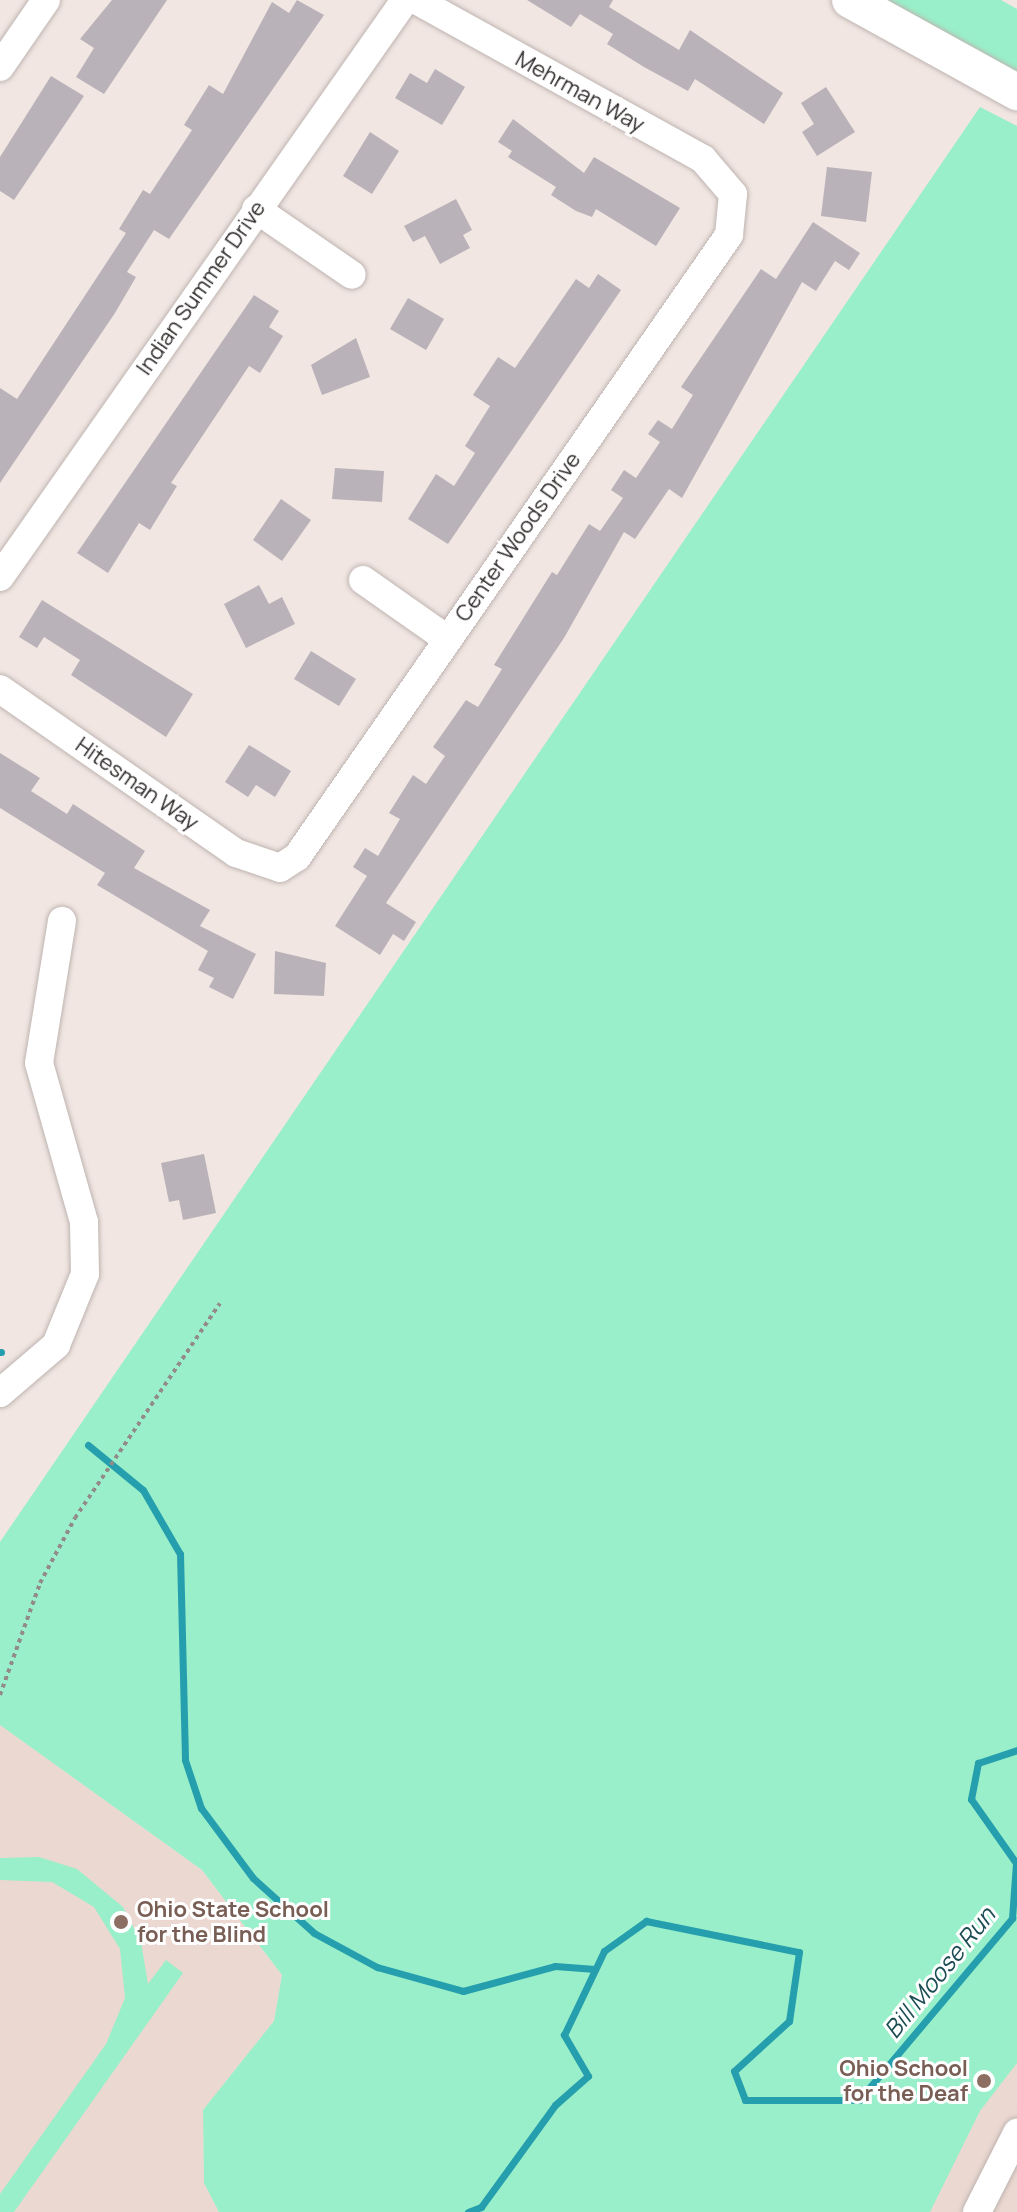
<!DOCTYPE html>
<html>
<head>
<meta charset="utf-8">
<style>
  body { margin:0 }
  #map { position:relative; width:1017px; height:2212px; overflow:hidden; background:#f1e6e2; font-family:Manrope,sans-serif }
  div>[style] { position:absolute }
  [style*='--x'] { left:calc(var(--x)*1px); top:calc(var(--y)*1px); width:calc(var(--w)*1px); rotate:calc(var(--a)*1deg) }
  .built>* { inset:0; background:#ebd8d1 }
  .green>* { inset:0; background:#99efc9 }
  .stream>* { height:7px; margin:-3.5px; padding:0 3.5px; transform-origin:3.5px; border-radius:3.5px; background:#259ead }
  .building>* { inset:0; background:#b9b2b9 }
  .path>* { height:4px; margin-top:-2px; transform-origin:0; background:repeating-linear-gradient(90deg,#928b88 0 4px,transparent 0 8px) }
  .roads { filter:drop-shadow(0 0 2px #beb4b0) drop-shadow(0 0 2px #beb4b0) }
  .minor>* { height:28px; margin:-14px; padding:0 14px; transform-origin:14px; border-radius:14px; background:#fff }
  .major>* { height:36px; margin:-18px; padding:0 18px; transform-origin:18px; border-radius:18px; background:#fff }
  .dots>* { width:22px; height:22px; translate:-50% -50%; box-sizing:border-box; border:4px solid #fff; border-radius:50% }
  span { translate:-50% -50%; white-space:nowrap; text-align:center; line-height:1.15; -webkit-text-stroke:6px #fff; paint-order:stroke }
  .street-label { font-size:22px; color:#322e2d }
  .education-label { font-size:22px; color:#785e54; font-weight:700 }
  .left { translate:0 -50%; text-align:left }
  .right { translate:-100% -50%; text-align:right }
  .water-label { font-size:24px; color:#1c4d54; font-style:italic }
</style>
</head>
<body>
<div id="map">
  <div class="built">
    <div style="clip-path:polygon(0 1725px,202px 1870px,282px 1975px,274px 2021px,203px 2110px,204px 2183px,219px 2212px,0 2212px)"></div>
    <div style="clip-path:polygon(1017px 1989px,1017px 2212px,866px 2212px)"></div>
  </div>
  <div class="green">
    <div style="clip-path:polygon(877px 0,1001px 0,1017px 9px,1017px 77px)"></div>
    <div style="clip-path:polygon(980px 107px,1017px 126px,1017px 2063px,980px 2111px,930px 2212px,219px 2212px,204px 2183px,203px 2110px,274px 2021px,282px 1975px,202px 1870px,0 1725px,0 1542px)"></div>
    <div style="clip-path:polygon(39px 1857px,77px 1869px,123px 1907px,141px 1942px,148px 1984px,166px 1960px,183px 1973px,14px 2212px,0 2212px,0 2194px,106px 2044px,125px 1998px,120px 1949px,94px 1907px,52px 1882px,0 1880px,0 1858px)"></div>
  </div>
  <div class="stream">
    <div style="--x:0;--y:1352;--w:1;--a:0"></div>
    <div style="--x:88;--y:1445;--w:71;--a:39.3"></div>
    <div style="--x:143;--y:1490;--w:74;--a:60"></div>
    <div style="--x:180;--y:1554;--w:206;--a:88.6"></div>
    <div style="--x:185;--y:1760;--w:51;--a:71.6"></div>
    <div style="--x:201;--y:1808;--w:87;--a:53.4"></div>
    <div style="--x:253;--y:1878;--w:82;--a:42"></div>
    <div style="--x:314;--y:1933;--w:72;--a:28.4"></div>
    <div style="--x:377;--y:1967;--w:89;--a:15.6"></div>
    <div style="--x:463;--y:1991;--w:95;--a:-15.2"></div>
    <div style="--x:555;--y:1966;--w:40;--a:4.3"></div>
    <div style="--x:468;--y:2212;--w:14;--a:-21"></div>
    <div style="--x:481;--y:2207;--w:126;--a:-54"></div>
    <div style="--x:555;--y:2105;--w:44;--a:-41.3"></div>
    <div style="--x:588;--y:2076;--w:48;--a:-120.3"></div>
    <div style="--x:564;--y:2035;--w:93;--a:-64.5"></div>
    <div style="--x:604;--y:1951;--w:52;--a:-35.5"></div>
    <div style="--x:646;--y:1921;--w:156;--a:11.5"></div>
    <div style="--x:799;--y:1952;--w:70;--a:98.2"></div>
    <div style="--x:789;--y:2021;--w:74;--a:137.7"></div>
    <div style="--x:734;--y:2071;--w:31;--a:69"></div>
    <div style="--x:745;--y:2100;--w:114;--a:0"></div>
    <div style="--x:859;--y:2100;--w:238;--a:-49.9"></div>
    <div style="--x:1012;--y:1918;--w:55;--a:-85.8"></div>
    <div style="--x:1016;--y:1863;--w:78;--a:-125.1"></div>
    <div style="--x:971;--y:1799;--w:37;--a:-79"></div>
    <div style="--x:978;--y:1763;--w:41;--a:-18.4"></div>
  </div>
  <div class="building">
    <div style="clip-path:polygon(112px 0,167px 0,104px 94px,76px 77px,94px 48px,80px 39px)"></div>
    <div style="clip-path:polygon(297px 0,324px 15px,169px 239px,154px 230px,127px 272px,136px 277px,115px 313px,0 483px,0 388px,17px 399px,126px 233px,119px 229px,143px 190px,150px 194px,192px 130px,184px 125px,209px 85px,223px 94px,272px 2px,289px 13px)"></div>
    <div style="clip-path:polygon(527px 0,613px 0,609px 7px,679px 50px,690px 30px,783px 93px,764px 124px,695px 79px,688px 91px,644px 67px,607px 44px,613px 34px,580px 14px,571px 27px)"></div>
    <div style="clip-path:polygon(435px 69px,465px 87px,442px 125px,395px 98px,410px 73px,427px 83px)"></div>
    <div style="clip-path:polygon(51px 76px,84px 96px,14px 200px,0 191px,0 157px)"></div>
    <div style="clip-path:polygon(826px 87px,855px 132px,817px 156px,802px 132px,814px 124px,801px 103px)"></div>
    <div style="clip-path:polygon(513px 119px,584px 173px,594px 157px,680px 208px,656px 246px,596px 209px,592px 217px,576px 211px,551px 195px,556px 187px,508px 157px,512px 151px,498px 142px)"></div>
    <div style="clip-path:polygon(370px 132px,399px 151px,372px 194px,343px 176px)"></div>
    <div style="clip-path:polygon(827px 167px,872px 172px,866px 222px,821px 216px)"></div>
    <div style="clip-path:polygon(456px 199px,472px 230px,463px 235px,470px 248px,440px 264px,425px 236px,413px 242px,404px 226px)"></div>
    <div style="clip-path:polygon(813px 222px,860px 253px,849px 270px,835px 261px,816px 291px,802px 282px,682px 498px,669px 489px,635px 539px,624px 532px,564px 638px,386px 903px,416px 922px,404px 941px,393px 934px,380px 955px,335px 926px,367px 876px,353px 867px,365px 848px,378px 856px,400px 819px,389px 813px,413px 775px,426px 784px,445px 756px,433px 747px,466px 700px,478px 707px,502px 669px,494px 665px,552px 572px,557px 575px,589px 524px,600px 531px,623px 498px,611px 490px,624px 470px,636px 478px,660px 442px,648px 434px,658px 420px,672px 429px,693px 395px,681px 387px,761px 269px,776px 279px)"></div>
    <div style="clip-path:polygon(598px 274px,621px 290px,448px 544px,408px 519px,436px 474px,454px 486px,475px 453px,465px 446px,490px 406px,473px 395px,498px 357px,515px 368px,576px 279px,589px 288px)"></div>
    <div style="clip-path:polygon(254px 295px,279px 311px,269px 327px,283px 336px,260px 373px,249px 366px,171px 483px,177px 486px,150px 530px,139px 523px,108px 573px,77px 553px)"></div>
    <div style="clip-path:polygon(408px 298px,444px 319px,426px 350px,390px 329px)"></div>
    <div style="clip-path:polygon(356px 338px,370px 377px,322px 395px,311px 365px)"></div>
    <div style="clip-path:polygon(335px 468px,384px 471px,382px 502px,332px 499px)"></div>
    <div style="clip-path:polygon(281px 499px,311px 520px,282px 561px,253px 540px)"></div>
    <div style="clip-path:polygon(259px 585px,269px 604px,282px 597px,295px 624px,246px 648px,224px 604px)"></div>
    <div style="clip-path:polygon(42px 600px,193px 694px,166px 737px,71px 675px,80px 660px,44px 637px,37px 648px,19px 637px)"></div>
    <div style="clip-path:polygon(311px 651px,356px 679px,339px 706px,294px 679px)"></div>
    <div style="clip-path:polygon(249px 745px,291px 771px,275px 797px,256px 785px,248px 797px,225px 782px)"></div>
    <div style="clip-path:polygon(0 753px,40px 778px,31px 791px,67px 814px,73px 804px,145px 851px,134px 868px,210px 910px,200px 926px,256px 954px,233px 999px,209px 987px,214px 978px,198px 970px,208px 951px,97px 885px,105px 873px,0 808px)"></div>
    <div style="clip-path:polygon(275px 951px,326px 963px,324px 996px,274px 994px)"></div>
    <div style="clip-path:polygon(204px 1154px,216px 1213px,183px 1220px,179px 1200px,169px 1202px,161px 1163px)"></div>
  </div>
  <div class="path">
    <div style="--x:0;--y:1695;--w:119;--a:-70.3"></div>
    <div style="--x:40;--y:1583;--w:74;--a:-61.7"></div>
    <div style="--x:75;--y:1518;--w:259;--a:-56"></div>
  </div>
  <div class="roads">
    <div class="minor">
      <div style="--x:0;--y:67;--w:81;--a:-55.5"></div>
      <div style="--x:256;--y:209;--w:116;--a:34.5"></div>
      <div style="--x:0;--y:577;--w:705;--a:-54.93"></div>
      <div style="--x:363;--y:580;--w:103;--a:35.1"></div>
      <div style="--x:0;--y:689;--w:287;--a:34.8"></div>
      <div style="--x:236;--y:853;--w:46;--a:18.8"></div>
      <div style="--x:280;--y:868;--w:20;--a:-33"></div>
      <div style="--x:297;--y:857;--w:757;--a:-55.22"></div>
      <div style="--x:729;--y:235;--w:41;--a:-84.4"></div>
      <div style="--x:733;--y:194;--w:46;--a:-130.6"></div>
      <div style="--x:703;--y:159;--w:328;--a:-151"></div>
      <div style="--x:0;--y:1393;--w:74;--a:-40.6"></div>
      <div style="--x:56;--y:1345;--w:77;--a:-67.8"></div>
      <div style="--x:85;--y:1274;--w:52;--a:-91.1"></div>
      <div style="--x:84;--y:1222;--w:165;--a:-105.8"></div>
      <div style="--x:39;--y:1063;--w:144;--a:-80.8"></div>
      <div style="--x:977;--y:2212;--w:89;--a:-63.1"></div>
    </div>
    <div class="major">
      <div style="--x:850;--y:0;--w:191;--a:28.9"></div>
    </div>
  </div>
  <div class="dots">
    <div style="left:121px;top:1922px;background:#8d6e63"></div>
    <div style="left:984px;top:2081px;background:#8d6e63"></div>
  </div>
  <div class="street-label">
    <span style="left:580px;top:92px;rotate:29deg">Mehrman Way</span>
    <span style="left:201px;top:288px;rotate:-55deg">Indian Summer Drive</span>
    <span style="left:518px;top:537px;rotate:-55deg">Center Woods Drive</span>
    <span style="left:137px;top:784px;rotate:35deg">Hitesman Way</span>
  </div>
  <div class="education-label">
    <span class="left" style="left:137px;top:1922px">Ohio State School<br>for the Blind</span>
    <span class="right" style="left:968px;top:2081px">Ohio School<br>for the Deaf</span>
  </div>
  <div class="water-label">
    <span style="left:939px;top:1972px;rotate:-51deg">Bill Moose Run</span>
  </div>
</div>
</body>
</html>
